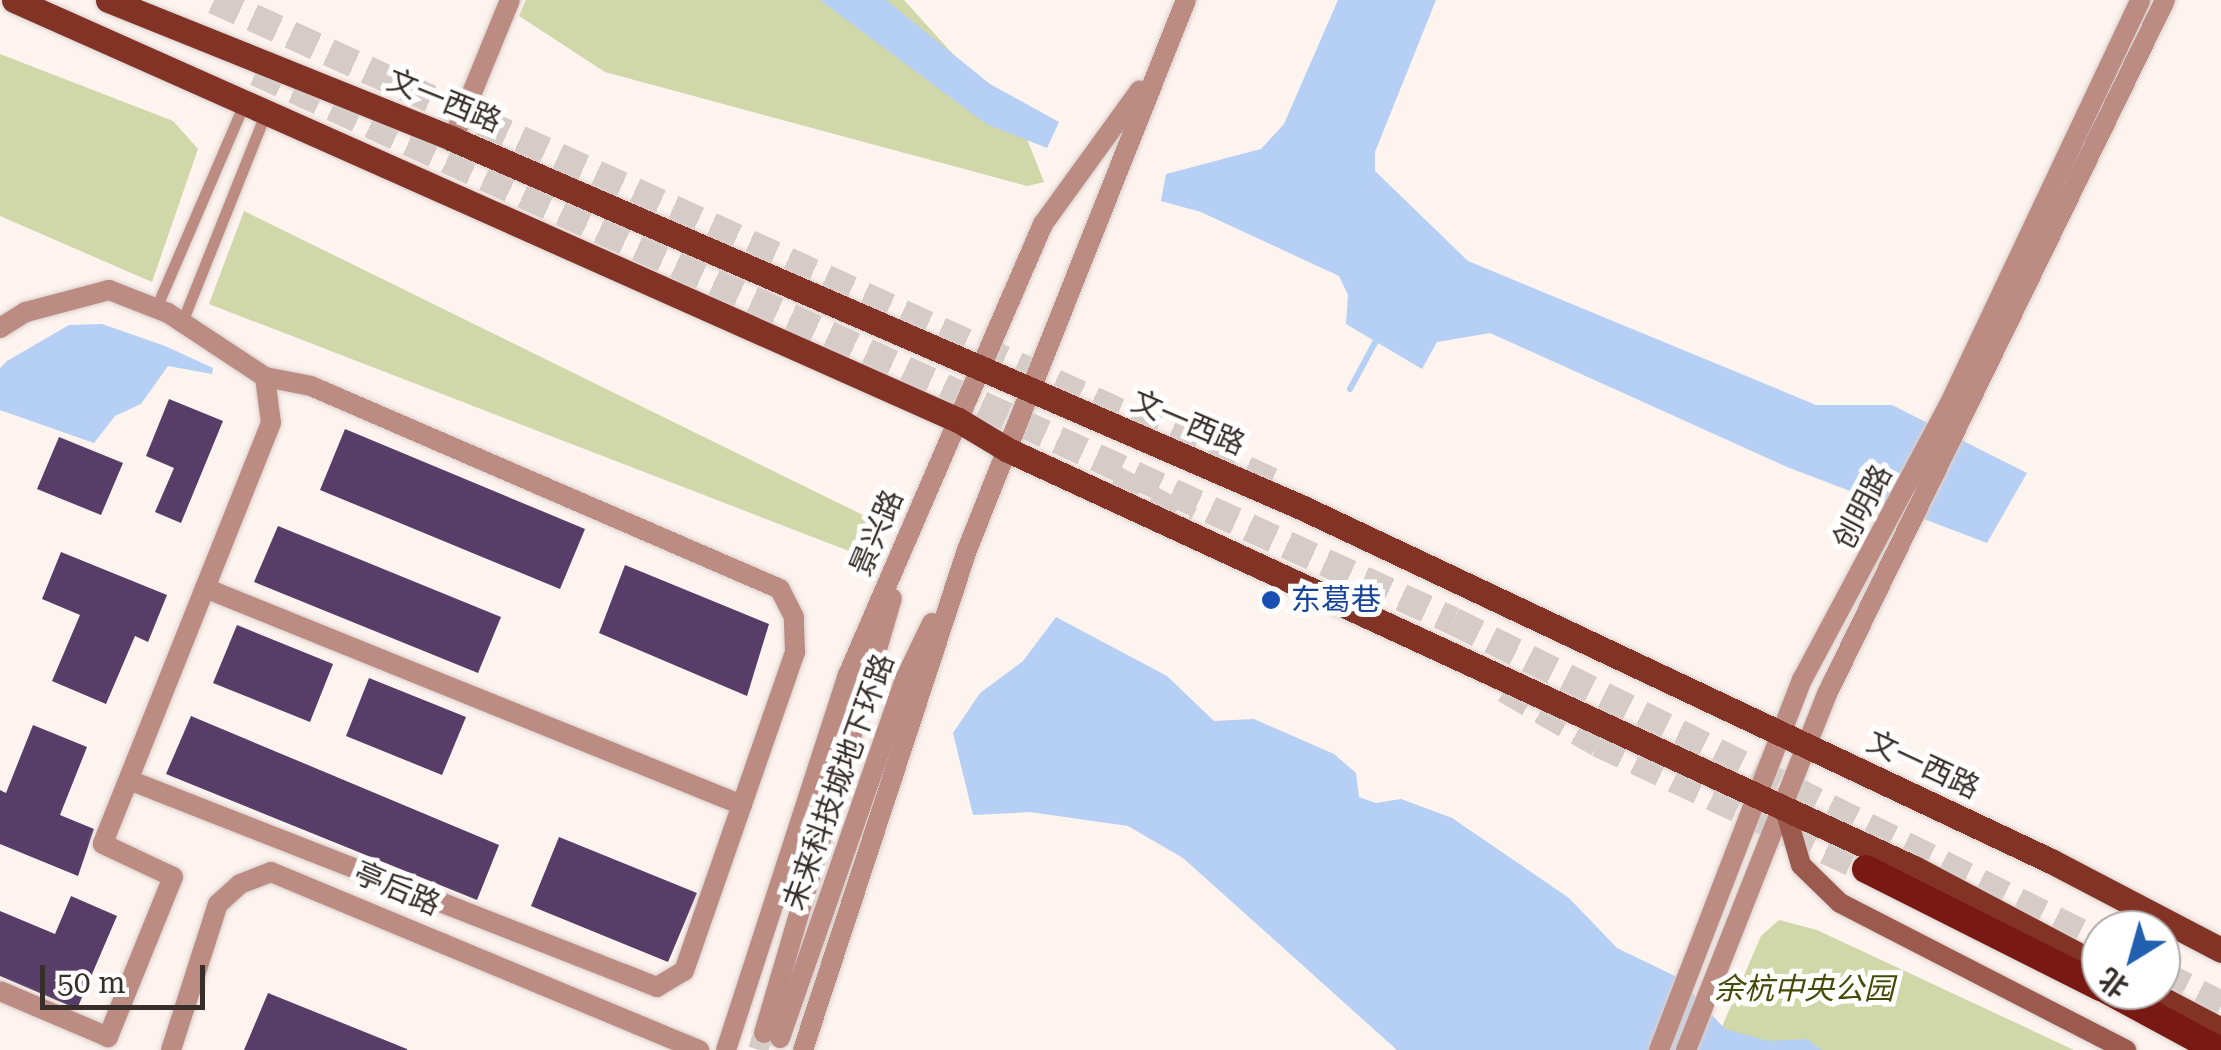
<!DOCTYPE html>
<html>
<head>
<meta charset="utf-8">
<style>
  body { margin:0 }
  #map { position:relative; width:2221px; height:1050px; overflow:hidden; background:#fdf3ef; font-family:"Roboto Serif","Noto Sans SC",serif }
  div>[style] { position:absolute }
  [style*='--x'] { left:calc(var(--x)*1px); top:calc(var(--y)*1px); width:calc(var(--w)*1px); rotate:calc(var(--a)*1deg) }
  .green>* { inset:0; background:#d0d7a8 }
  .water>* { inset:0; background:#b6cff5 }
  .stream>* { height:6px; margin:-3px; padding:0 3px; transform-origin:3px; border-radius:3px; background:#b6cff5 }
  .building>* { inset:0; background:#573d68 }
  .tertiary-tunnel>* { height:20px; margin-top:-10px; transform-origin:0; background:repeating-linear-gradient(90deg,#d5ccc8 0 20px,transparent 0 30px) }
  .trunk-tunnel>* { height:28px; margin-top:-14px; transform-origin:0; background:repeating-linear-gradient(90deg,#d5ccc8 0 28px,transparent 0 42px) }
  .roads { filter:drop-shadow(0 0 2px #d9d0cc) drop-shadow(0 0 2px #d9d0cc) }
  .service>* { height:11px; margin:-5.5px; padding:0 5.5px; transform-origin:5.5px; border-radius:5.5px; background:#bc8c83 }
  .minor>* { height:20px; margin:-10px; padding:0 10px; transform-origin:10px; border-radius:10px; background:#bc8c83 }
  .tertiary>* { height:20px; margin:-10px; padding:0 10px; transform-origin:10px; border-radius:10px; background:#bc8c83 }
  .secondary>* { height:20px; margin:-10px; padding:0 10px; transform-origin:10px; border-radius:10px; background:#9c594d }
  .primary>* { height:25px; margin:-12.5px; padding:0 12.5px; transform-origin:12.5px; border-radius:12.5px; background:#833226 }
  .trunk>* { height:28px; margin:-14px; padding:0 14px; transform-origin:14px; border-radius:14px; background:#781a13 }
  .dots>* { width:28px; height:28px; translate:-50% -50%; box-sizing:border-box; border:5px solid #fff; border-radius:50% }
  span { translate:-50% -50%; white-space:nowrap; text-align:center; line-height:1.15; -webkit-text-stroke:10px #fff; paint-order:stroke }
  .street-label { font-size:30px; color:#372e2a }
  .transit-label { font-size:30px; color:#164399 }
  .left { translate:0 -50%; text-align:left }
  .park-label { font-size:30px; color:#454a06; font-style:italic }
  .north { position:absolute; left:2081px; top:910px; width:100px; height:100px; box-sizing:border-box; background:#fff; border:2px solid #afabaa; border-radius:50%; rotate:217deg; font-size:28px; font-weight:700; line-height:40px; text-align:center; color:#372e2a }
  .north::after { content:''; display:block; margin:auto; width:35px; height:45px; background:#2160b1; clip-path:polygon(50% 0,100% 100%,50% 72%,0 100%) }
  .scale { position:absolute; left:40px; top:965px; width:165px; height:45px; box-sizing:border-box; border:5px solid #372e2a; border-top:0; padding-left:12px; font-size:30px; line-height:35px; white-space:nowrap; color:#372e2a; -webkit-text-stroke:8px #fff; paint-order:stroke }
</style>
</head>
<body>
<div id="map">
  <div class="green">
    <div style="clip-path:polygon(526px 0,904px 0,1025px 134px,1044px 182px,1027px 186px,605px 72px,519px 16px)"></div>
    <div style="clip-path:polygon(0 54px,173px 121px,198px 149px,152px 282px,0 216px)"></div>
    <div style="clip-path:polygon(244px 211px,875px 521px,862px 556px,209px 304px)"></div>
    <div style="clip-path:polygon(1779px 920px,1817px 930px,2074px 1050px,1712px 1050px,1761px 936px)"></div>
  </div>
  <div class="water">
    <div style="clip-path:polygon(820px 0,886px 0,990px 84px,1059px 122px,1047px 148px,986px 124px)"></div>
    <div style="clip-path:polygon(1338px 0,1436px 0,1375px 152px,1375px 171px,1468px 261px,1816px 405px,1892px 405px,2027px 473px,1987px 543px,1787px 467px,1490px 333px,1437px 342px,1422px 369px,1346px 324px,1348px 295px,1339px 276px,1201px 212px,1161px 201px,1166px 174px,1261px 149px,1284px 124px)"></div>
    <div style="clip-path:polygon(102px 324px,165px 346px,213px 368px,212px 374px,168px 366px,141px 404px,115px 416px,94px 443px,0 410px,0 368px,7px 361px,69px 325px)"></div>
    <div style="clip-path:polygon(1056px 617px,1167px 676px,1214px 721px,1254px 719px,1334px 754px,1356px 773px,1359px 797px,1376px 803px,1401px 799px,1452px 818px,1569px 898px,1617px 948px,1677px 977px,1725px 1029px,1769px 1041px,1807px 1039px,1822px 1050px,1397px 1050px,1183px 858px,1128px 826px,1030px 812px,973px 815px,953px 733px,980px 693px,1023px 661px)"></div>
  </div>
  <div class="stream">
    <div style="--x:1350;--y:389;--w:59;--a:-61.7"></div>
  </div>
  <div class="building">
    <div style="clip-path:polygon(169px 399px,223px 421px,181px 523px,155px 512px,174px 468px,146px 456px)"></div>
    <div style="clip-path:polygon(345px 429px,585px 529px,560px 589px,320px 490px)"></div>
    <div style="clip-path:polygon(59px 437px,123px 463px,101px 515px,37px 489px)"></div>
    <div style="clip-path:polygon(278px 526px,501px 617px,478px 673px,254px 582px)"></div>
    <div style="clip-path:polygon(61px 552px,167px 595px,148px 642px,135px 636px,106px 704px,52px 681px,80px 615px,42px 599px)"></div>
    <div style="clip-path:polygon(625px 565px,769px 624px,747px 696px,599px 633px)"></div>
    <div style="clip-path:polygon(237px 625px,333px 664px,310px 722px,213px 683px)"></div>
    <div style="clip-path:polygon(369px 678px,466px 717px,442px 775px,346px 736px)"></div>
    <div style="clip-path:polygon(191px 716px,499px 845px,477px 900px,166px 774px)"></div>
    <div style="clip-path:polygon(33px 725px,87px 747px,60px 815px,94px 829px,78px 876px,0 844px,0 790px,6px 793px)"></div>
    <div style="clip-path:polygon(559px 837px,697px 893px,668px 962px,531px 906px)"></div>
    <div style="clip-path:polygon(71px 896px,117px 916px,77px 1009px,0 976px,0 911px,55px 934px)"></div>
    <div style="clip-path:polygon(268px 993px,407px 1049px,407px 1050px,244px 1050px)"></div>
  </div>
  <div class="tertiary-tunnel">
    <div style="--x:758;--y:1050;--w:18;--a:-71"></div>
  </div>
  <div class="trunk-tunnel">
    <div style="--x:214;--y:0;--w:1168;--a:24.48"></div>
    <div style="--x:256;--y:72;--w:1317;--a:24.64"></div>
    <div style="--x:1453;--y:621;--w:724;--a:26.42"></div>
    <div style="--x:1114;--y:479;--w:87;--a:28.9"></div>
    <div style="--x:1505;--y:689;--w:108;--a:30.1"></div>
    <div style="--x:1598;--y:743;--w:296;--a:25.2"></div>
    <div style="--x:2161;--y:974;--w:68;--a:27.3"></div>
  </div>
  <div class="roads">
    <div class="service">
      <div style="--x:156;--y:308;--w:222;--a:-66.7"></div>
      <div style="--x:182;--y:322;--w:226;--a:-68.2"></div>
    </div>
    <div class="minor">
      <div style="--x:0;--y:328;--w:31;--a:-32"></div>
      <div style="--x:26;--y:312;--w:86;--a:-14.8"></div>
      <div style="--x:109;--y:290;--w:63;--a:21.3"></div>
      <div style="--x:168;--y:313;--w:116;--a:33.4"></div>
      <div style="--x:265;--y:377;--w:46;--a:82.6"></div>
      <div style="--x:271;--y:423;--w:453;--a:111.8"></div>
      <div style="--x:103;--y:844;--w:77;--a:25.2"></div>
      <div style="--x:173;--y:877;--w:173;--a:112.1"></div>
      <div style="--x:108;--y:1037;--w:117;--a:-156.9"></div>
      <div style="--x:205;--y:588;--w:579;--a:22"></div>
      <div style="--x:129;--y:780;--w:567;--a:21.41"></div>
      <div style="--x:657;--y:987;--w:31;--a:-31"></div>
      <div style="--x:684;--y:971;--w:338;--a:-70.8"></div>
      <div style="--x:795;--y:652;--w:35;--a:-92"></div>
      <div style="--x:794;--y:617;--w:31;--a:-117"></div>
      <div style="--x:780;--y:589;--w:511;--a:-156.6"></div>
      <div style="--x:311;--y:386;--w:47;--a:-168.9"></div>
    </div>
    <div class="tertiary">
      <div style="--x:453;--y:139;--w:150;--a:-67.7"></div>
      <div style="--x:764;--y:1033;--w:453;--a:-73.6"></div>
      <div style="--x:780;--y:1038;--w:382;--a:-70.8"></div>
      <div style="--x:906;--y:677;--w:60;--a:-64.3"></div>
      <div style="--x:171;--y:1050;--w:153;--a:-72.2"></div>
      <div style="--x:218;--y:904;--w:30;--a:-42"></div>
      <div style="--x:240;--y:884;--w:33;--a:-21"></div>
      <div style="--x:271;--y:872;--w:464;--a:22.6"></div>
      <div style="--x:726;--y:1050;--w:392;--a:-72"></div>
      <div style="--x:847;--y:677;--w:494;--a:-66.6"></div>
      <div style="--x:1043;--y:224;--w:165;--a:-54.1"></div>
      <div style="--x:803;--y:1050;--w:526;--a:-71.84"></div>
      <div style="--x:967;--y:550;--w:592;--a:-68.29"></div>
      <div style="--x:1659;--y:1050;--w:397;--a:-68.9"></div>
      <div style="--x:1802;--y:680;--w:310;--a:-61.9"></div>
      <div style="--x:1948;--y:407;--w:450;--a:-64.7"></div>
      <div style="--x:1686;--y:1050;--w:385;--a:-68.4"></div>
      <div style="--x:1828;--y:692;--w:770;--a:-64.03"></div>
    </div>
    <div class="secondary">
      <div style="--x:1784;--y:806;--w:61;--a:73.9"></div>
      <div style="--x:1801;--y:865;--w:54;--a:44.3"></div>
      <div style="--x:1840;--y:903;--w:322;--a:27.2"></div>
    </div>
    <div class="primary">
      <div style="--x:14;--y:0;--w:1033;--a:23.99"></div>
      <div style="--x:958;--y:420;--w:58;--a:31"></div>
      <div style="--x:1008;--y:450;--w:998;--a:24.77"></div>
      <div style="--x:1914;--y:868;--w:212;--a:27.9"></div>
      <div style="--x:108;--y:0;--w:372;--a:21.9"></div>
      <div style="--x:453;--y:139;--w:924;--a:23.46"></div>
      <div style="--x:1301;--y:507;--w:829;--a:25.27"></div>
      <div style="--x:2051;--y:861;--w:192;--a:27.6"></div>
      <div style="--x:2145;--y:990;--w:86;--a:27.8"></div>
    </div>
    <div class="trunk">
      <div style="--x:1866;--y:869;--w:263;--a:26.7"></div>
      <div style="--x:2107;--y:990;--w:126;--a:28.4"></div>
    </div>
  </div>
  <div class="dots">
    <div style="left:1271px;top:600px;background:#1a4fb4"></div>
  </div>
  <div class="street-label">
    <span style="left:444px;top:101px;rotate:22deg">文一西路</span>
    <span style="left:1188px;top:423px;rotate:23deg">文一西路</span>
    <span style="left:1863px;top:507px;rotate:-62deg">创明路</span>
    <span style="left:877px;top:533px;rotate:-67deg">景兴路</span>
    <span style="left:1923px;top:765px;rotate:25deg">文一西路</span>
    <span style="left:839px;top:782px;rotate:-70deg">未来科技城地下环路</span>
    <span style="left:397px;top:889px;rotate:23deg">亭后路</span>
  </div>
  <div class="transit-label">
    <span class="left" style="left:1291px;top:600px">东葛巷</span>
  </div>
  <div class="park-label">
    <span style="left:1804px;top:989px">余杭中央公园</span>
  </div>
  <div class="north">北</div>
  <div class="scale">50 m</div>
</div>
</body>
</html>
